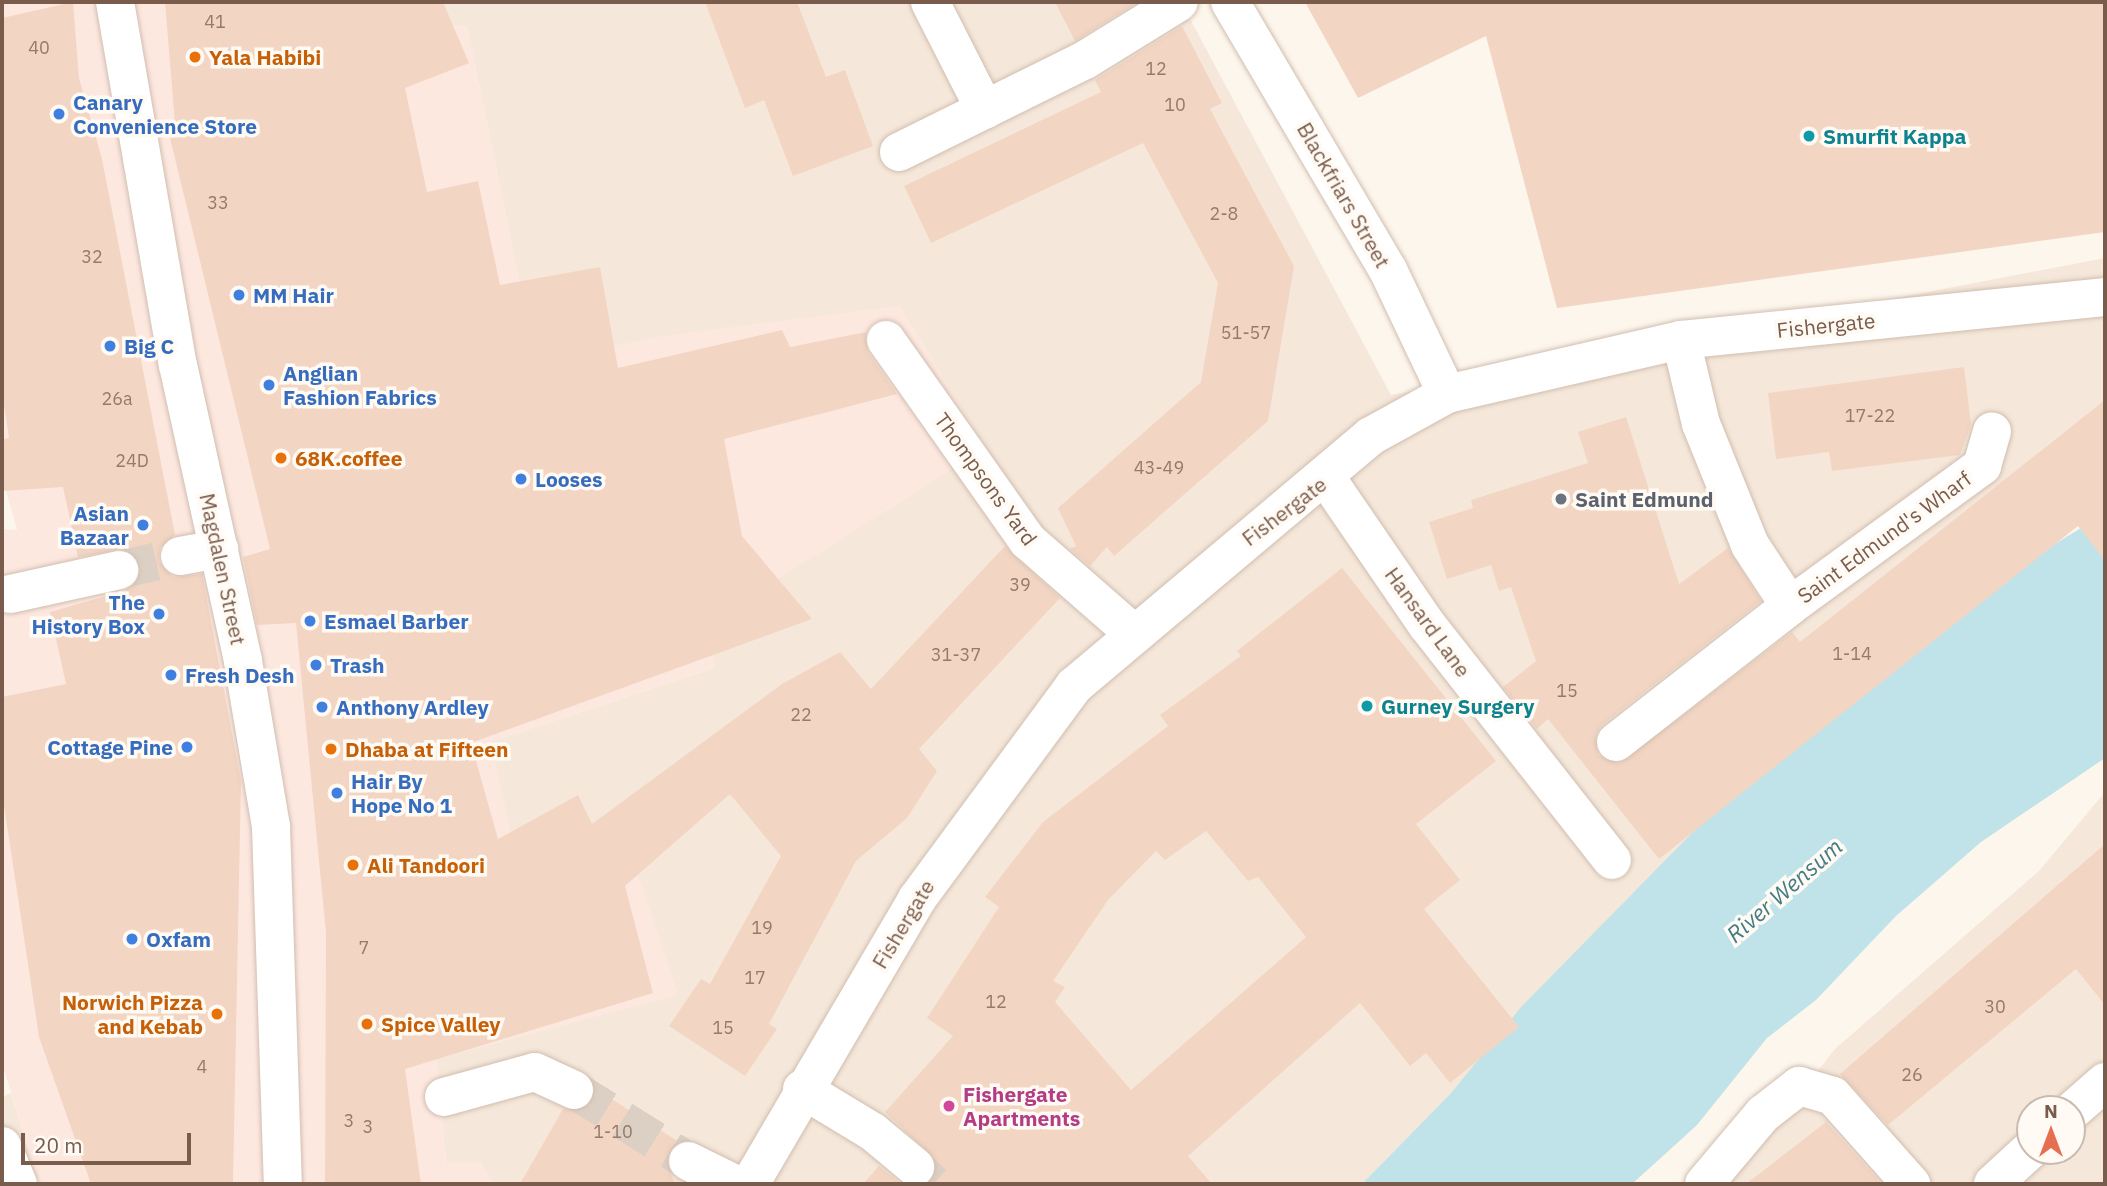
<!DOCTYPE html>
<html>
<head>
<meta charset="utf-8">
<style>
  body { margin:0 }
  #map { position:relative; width:2107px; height:1186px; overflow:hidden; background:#fdf6ec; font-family:"IBM Plex Sans",sans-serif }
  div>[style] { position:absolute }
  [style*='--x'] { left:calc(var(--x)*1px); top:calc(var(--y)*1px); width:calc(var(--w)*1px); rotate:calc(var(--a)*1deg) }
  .residential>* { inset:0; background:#f5e8da }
  .commercial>* { inset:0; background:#fde8e0 }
  .water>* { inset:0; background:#bfe3e8 }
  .building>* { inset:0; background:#f3d5c3 }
  .minor-tunnel>* { height:38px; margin-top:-19px; transform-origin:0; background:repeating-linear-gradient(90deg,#dcd0c4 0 38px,transparent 0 57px) }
  .roads { filter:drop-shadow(0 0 2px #d1beb0) drop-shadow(0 0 2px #d1beb0) }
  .minor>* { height:38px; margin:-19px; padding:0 19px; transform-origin:19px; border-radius:19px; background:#fff }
  .dots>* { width:19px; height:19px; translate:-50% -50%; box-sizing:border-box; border:4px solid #fffaf3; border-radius:50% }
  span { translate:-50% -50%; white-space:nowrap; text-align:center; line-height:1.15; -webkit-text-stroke:7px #fffaf3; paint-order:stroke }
  .number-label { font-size:18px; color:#987a6a }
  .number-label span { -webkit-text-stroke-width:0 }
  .food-label { font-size:21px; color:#c56008; font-weight:700 }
  .left { translate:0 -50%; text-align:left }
  .right { translate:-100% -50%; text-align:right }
  .shop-label { font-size:21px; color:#366cbe; font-weight:700 }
  .culture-label { font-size:21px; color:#0d838f; font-weight:700 }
  .street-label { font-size:21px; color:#7a5c4d }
  .worship-label { font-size:21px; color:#5b616d; font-weight:700 }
  .hotel-label { font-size:21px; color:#b23c85; font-weight:700 }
  .water-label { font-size:23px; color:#437c86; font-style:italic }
  .frame { position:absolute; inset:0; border:4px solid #7a5c4d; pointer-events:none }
  .north { position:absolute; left:2016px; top:1095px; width:70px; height:70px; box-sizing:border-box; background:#fffaf3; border:2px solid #cabbb1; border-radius:50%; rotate:0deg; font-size:19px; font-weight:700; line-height:28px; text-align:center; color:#7a5c4d }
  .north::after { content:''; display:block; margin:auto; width:24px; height:32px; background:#e76f51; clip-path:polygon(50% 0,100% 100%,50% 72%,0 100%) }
  .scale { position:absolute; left:21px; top:1133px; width:170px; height:32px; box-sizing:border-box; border:4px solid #7a5c4d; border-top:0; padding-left:9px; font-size:21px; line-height:24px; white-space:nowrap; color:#7a5c4d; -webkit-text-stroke:5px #fffaf3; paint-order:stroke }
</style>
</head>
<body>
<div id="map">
  <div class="residential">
    <div style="clip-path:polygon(427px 2px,1181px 2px,1391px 395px,2105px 258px,2105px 506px,1901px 633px,1362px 1184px,493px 1184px,481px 1162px,446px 1162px,436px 1059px,677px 994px,524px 894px,490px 742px,714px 668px,536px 363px,467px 26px,439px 27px)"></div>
    <div style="clip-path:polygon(evenodd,2105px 792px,2105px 1184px,1729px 1184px,1835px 1049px,2039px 871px,2105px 792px,2030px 1109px,2072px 1109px,2072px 1151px,2030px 1151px,2030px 1109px)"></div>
    <div style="clip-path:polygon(11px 1093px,39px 1184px,2px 1184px,2px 1097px)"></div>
  </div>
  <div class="commercial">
    <div style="clip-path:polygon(2px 2px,427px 2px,439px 27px,467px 26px,536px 362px,664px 336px,900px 306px,986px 448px,714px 619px,714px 668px,491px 742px,524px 893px,633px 861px,678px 995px,436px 1059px,446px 1162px,481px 1162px,493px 1184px,39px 1184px,2px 1063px,2px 529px,17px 530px,2px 477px)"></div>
  </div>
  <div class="water">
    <div style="clip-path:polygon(2105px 513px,2105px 758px,1981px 842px,1896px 916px,1816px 1000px,1767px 1038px,1697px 1125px,1632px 1184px,1362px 1184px,1452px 1092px,1521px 1007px,1744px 780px,1984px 588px)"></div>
  </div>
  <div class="building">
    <div style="clip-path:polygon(73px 2px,79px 78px,102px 159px,175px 535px,160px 548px,159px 561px,173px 577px,202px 574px,241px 781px,233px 1184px,91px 1184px,39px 1037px,2px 792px,2px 697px,66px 684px,50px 612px,124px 591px,140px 576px,136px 556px,125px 549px,78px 557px,63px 487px,2px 491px,2px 439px,9px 438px,2px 391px,2px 18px)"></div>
    <div style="clip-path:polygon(165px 2px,443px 2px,469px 63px,405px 88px,427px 192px,478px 181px,500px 285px,600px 267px,618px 368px,782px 330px,790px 347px,866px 332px,868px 352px,897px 394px,724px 439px,742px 536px,812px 619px,471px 743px,498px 839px,578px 795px,592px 824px,782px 684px,840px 652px,871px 689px,1005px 546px,1060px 598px,919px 749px,937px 771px,907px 818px,856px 861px,769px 1024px,777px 1029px,745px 1076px,669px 1026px,701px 979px,710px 984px,781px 856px,730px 794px,625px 886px,653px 993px,405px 1069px,421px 1184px,325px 1184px,326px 933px,296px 623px,257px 625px,243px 557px,270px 549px,170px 138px,176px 136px)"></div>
    <div style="clip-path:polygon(705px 2px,797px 2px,826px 77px,845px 70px,873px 146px,793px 176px,764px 100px,745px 108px)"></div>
    <div style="clip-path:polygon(1055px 2px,1138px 2px,1075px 41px)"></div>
    <div style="clip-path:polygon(1305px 2px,2105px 2px,2105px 232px,1557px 308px,1486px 36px,1358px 98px)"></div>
    <div style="clip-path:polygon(1182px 26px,1222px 103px,1210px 109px,1294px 266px,1268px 421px,1114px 556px,1107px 547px,1090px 566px,1070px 549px,1076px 546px,1058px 508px,1201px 382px,1218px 283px,1143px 143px,931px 243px,904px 186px,1101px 92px,1095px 80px)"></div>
    <div style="clip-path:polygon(1964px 367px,1971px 424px,1960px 455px,1832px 471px,1829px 452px,1776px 459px,1768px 393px)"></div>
    <div style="clip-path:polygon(2105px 400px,2105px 561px,2078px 526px,1659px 859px,1548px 719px,1537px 729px,1503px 687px,1536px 661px,1511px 587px,1499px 591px,1491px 565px,1447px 579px,1429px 522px,1473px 508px,1471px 500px,1588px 463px,1578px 432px,1626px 417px,1679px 584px,1728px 548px,1761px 601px,1602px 725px,1596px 734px,1598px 755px,1620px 763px,1792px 632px,1800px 642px)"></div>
    <div style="clip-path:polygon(evenodd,1342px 568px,1496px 761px,1416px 824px,1460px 880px,1424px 909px,1519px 1027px,1450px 1083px,1426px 1053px,1410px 1066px,1360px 1003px,1188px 1156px,1212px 1184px,927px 1184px,935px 1159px,885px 1112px,953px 1036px,927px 1018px,999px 907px,985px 897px,1043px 822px,1168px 726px,1160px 715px,1241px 656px,1237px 651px,1342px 568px,1206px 831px,1248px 881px,1258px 877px,1306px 937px,1131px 1090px,1055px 1002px,1065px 987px,1053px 981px,1108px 900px,1156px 851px,1165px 860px,1206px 831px)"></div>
    <div style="clip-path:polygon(2105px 844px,2105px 1005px,2076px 969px,1888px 1125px,1840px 1074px)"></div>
    <div style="clip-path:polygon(596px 1089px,679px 1142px,666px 1162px,675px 1184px,520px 1184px,563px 1109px,586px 1108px)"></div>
    <div style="clip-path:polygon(1826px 1122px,1882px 1184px,1746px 1184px)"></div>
    <div style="clip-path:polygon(879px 1166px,901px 1184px,902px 1184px,863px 1184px)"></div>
  </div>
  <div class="minor-tunnel">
    <div style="--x:119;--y:570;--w:63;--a:-12.9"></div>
    <div style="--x:574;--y:1090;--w:134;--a:31.9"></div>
    <div style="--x:915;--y:1167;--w:25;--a:43"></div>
  </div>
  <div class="roads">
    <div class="minor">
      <div style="--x:115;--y:2;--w:368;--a:80.2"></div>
      <div style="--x:178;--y:365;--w:303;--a:77.6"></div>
      <div style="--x:243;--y:661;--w:168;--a:80.4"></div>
      <div style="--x:271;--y:827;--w:357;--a:88.1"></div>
      <div style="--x:930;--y:2;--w:121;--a:63"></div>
      <div style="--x:1230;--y:2;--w:311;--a:59.5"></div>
      <div style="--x:1388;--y:270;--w:137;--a:64.6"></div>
      <div style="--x:899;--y:152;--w:208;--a:-26.3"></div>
      <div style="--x:1085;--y:60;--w:110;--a:-31.7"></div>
      <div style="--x:886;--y:340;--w:246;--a:54.8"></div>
      <div style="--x:1028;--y:541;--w:140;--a:41.2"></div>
      <div style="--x:1327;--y:479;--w:177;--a:55.6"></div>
      <div style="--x:1427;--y:625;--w:299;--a:51.8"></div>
      <div style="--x:180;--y:556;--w:40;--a:-10"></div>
      <div style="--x:10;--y:594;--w:112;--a:-12.4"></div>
      <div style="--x:1790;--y:606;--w:238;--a:-36.1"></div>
      <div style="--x:1982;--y:466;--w:36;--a:-74"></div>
      <div style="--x:1616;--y:742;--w:221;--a:-38"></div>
      <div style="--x:1790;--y:606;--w:73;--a:-123.3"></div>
      <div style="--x:1750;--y:545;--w:131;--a:-112"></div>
      <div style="--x:1701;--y:424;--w:86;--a:-103.4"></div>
      <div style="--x:802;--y:1089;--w:83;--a:31.2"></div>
      <div style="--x:873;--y:1132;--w:55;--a:39.8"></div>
      <div style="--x:444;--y:1097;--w:94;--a:-15.4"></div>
      <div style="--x:535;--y:1072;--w:43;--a:24.8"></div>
      <div style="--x:2072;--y:1111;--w:44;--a:-41.3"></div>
      <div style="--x:2;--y:1146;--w:41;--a:67.2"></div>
      <div style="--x:688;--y:1161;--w:52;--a:26.1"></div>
      <div style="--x:750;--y:1184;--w:330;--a:-59.6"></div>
      <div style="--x:917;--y:899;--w:265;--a:-53.6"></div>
      <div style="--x:1074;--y:686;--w:388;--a:-40.1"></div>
      <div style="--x:1371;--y:436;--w:87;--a:-28.9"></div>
      <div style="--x:1447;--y:394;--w:240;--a:-13"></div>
      <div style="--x:1681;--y:340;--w:426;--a:-5.8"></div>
      <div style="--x:1704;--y:1184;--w:92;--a:-49.9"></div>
      <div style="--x:1763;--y:1114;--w:46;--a:-37.9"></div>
      <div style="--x:1799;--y:1086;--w:35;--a:16"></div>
      <div style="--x:1833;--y:1096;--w:118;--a:48.4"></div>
      <div style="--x:1993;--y:1184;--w:50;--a:-42.6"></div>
    </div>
  </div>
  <div class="dots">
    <div style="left:195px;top:57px;background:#e8710a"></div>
    <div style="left:59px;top:114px;background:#3f7fe0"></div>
    <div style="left:1809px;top:136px;background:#0f9aa8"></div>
    <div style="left:239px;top:295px;background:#3f7fe0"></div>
    <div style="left:110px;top:346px;background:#3f7fe0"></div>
    <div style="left:269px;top:385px;background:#3f7fe0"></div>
    <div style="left:281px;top:458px;background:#e8710a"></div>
    <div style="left:521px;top:479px;background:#3f7fe0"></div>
    <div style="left:1561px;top:499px;background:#6b7280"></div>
    <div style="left:143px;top:525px;background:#3f7fe0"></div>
    <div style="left:159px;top:614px;background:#3f7fe0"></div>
    <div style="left:310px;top:621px;background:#3f7fe0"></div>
    <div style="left:316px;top:665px;background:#3f7fe0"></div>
    <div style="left:171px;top:675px;background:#3f7fe0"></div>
    <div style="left:1367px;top:706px;background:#0f9aa8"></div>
    <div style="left:322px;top:707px;background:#3f7fe0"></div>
    <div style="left:187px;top:747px;background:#3f7fe0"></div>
    <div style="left:331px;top:749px;background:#e8710a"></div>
    <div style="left:337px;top:793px;background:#3f7fe0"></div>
    <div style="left:353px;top:865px;background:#e8710a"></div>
    <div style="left:132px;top:939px;background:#3f7fe0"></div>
    <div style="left:217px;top:1014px;background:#e8710a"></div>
    <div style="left:367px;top:1024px;background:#e8710a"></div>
    <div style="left:949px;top:1106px;background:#d1479c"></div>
  </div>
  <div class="number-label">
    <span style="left:215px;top:22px">41</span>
    <span style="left:39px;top:48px">40</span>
    <span style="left:1156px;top:69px">12</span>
    <span style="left:1175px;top:105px">10</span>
    <span style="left:218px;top:203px">33</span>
    <span style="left:1224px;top:214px">2-8</span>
    <span style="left:92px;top:257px">32</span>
    <span style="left:1246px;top:333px">51-57</span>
    <span style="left:117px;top:399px">26a</span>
    <span style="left:1870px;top:416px">17-22</span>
    <span style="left:132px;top:461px">24D</span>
    <span style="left:1159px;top:468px">43-49</span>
    <span style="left:1020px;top:585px">39</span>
    <span style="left:1852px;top:654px">1-14</span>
    <span style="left:956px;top:655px">31-37</span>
    <span style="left:1567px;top:691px">15</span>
    <span style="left:801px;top:715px">22</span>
    <span style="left:762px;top:928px">19</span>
    <span style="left:364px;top:948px">7</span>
    <span style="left:755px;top:978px">17</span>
    <span style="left:996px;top:1002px">12</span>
    <span style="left:1995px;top:1007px">30</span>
    <span style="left:723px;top:1028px">15</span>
    <span style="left:202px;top:1067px">4</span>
    <span style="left:1912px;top:1075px">26</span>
    <span style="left:349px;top:1121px">3</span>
    <span style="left:368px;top:1127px">3</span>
    <span style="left:613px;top:1132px">1-10</span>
  </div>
  <div class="food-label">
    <span class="left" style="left:209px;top:57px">Yala Habibi</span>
    <span class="left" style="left:295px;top:458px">68K.coffee</span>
    <span class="left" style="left:345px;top:749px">Dhaba at Fifteen</span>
    <span class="left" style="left:367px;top:865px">Ali Tandoori</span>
    <span class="right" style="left:203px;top:1014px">Norwich Pizza<br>and Kebab</span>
    <span class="left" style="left:381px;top:1024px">Spice Valley</span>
  </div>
  <div class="shop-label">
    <span class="left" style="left:73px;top:114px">Canary<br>Convenience Store</span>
    <span class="left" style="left:253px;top:295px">MM Hair</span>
    <span class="left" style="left:124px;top:346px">Big C</span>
    <span class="left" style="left:283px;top:385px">Anglian<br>Fashion Fabrics</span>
    <span class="left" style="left:535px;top:479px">Looses</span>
    <span class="right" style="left:129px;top:525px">Asian<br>Bazaar</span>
    <span class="right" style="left:145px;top:614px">The<br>History Box</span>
    <span class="left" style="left:324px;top:621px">Esmael Barber</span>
    <span class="left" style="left:330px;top:665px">Trash</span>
    <span class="left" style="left:185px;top:675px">Fresh Desh</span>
    <span class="left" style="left:336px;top:707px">Anthony Ardley</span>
    <span class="right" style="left:173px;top:747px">Cottage Pine</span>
    <span class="left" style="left:351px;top:793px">Hair By<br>Hope No 1</span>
    <span class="left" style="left:146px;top:939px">Oxfam</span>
  </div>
  <div class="culture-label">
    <span class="left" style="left:1823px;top:136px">Smurfit Kappa</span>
    <span class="left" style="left:1381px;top:706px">Gurney Surgery</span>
  </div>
  <div class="street-label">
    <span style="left:1344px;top:195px;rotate:60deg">Blackfriars Street</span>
    <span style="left:1826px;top:325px;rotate:-6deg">Fishergate</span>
    <span style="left:986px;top:479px;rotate:54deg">Thompsons Yard</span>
    <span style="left:1284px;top:511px;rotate:-37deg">Fishergate</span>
    <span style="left:1884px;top:537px;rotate:-36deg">Saint Edmund's Wharf</span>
    <span style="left:223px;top:569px;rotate:78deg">Magdalen Street</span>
    <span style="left:1428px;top:622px;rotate:54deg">Hansard Lane</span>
    <span style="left:903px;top:924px;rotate:-59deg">Fishergate</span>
  </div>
  <div class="worship-label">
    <span class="left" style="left:1575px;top:499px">Saint Edmund</span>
  </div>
  <div class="hotel-label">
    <span class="left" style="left:963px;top:1106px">Fishergate<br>Apartments</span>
  </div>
  <div class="water-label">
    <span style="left:1784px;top:890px;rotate:-41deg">River Wensum</span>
  </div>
  <div class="frame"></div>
  <div class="north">N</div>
  <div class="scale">20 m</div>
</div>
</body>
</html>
